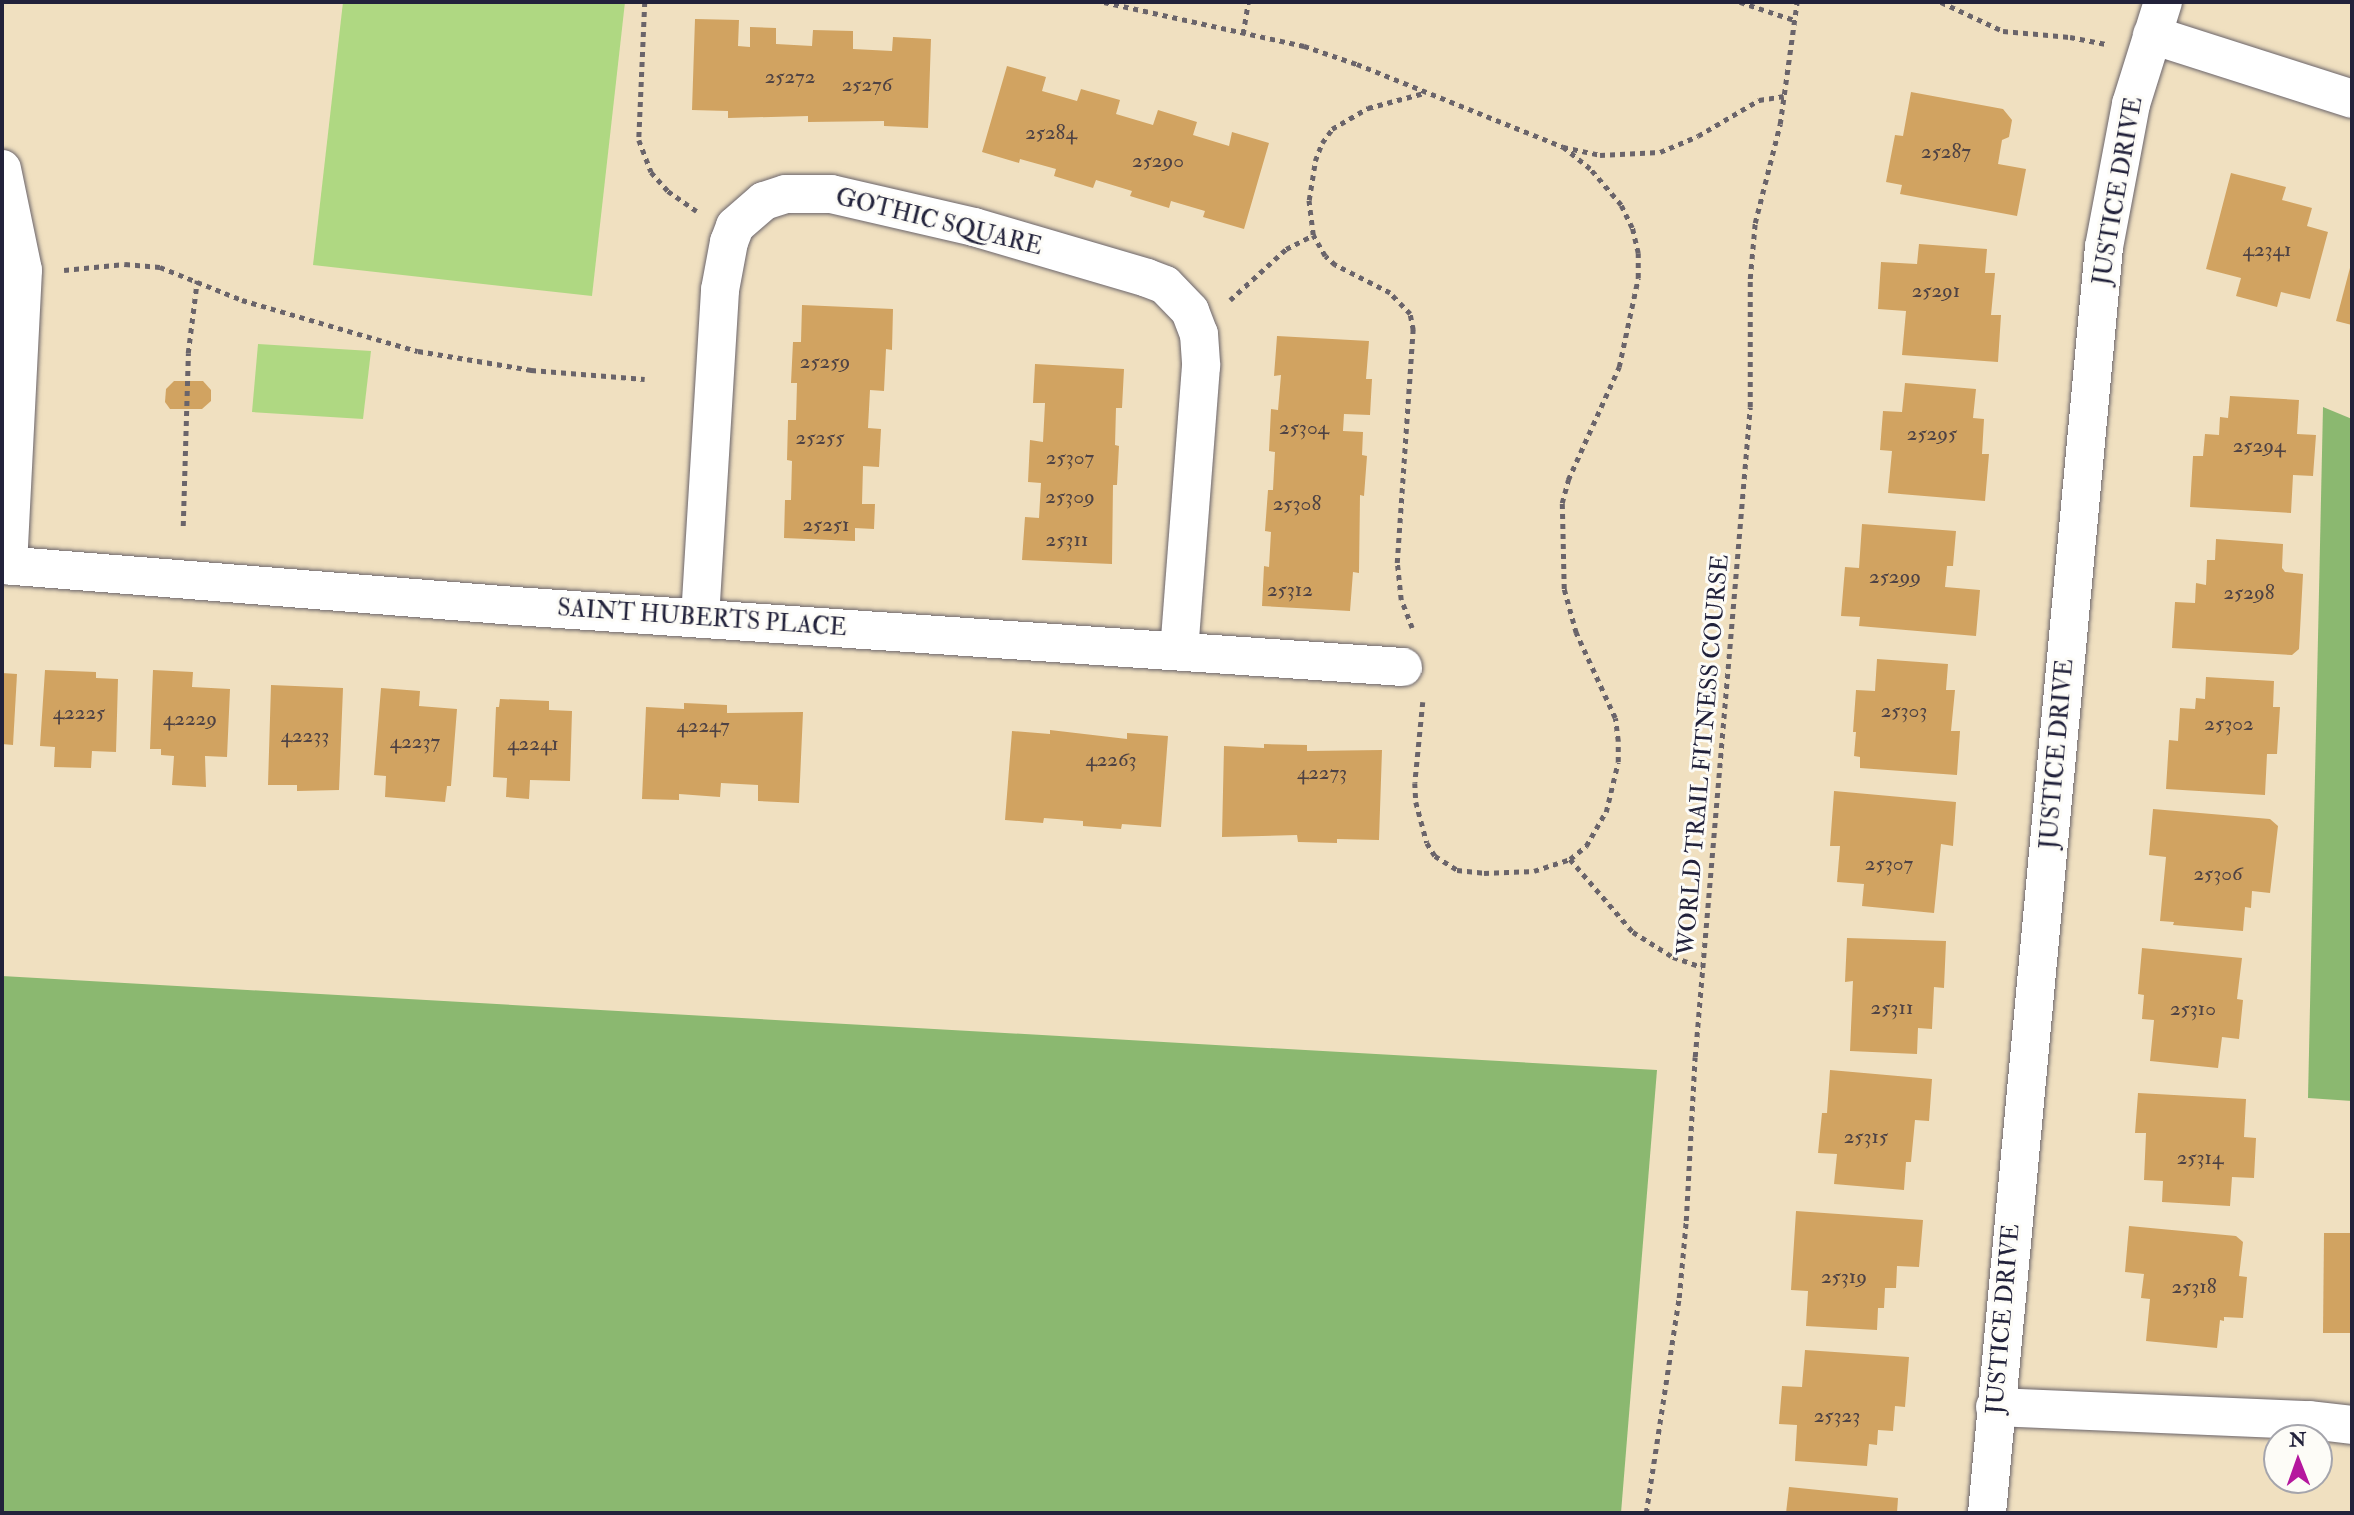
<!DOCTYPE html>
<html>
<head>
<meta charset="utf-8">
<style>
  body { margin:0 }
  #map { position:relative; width:2354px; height:1515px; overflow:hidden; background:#f0e0c0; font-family:"IM FELL Double Pica",serif }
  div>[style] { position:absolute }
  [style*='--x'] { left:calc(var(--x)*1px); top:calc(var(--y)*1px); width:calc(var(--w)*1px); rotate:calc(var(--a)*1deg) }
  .green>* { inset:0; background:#afd882 }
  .forest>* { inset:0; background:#8bb870 }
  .building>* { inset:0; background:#d1a361 }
  .path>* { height:4.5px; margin-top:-2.25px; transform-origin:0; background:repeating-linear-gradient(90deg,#6a646a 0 5px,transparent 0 10px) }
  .roads { filter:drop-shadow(0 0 2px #6a646a) drop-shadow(0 0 2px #6a646a) }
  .street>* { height:38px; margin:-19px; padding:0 19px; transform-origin:19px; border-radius:19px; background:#fff }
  span { translate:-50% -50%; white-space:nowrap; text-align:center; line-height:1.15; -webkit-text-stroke:6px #fdfcf7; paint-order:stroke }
  .number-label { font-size:21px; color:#4e4244 }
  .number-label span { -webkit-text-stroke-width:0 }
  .street-label { font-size:24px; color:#22223b }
  .frame { position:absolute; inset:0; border:4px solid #22223b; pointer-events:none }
  .north { position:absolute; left:2263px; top:1424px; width:70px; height:70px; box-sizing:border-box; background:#fdfcf7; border:2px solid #a5a5ac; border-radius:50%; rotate:359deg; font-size:19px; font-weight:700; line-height:28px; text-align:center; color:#22223b }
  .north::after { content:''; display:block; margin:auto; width:24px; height:32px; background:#b5179e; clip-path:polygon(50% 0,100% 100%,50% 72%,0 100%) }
</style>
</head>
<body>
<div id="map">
  <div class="green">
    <div style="clip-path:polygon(343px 2px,625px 2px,592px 296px,313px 265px)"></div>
    <div style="clip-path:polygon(258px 344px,371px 351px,363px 419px,252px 412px)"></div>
  </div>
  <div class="forest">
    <div style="clip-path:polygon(2323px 407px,2352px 419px,2352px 1101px,2308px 1098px)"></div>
    <div style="clip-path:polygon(2px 976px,1657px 1070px,1621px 1513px,2px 1513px)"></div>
  </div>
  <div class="building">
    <div style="clip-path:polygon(695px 19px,739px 20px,738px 46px,750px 47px,750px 27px,776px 28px,776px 44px,812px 46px,813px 30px,853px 31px,853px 49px,892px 51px,893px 37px,931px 39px,928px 128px,884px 126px,884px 121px,808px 122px,808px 116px,728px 118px,728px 111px,692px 110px)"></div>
    <div style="clip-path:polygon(1007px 66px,1046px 77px,1042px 91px,1077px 101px,1081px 89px,1120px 100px,1116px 114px,1153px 125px,1158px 110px,1197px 122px,1193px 135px,1229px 146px,1232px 132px,1269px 143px,1244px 229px,1203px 217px,1205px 211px,1171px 201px,1169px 208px,1130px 196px,1132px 191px,1096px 180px,1093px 188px,1054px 176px,1056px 169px,1020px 159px,1019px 163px,982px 152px)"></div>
    <div style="clip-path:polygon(1911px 92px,2003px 109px,2012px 120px,2009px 137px,2002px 140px,1998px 164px,2026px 169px,2017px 216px,1900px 194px,1902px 185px,1886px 182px,1895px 135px,1903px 136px)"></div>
    <div style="clip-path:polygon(2231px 173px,2286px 187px,2282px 200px,2312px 208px,2307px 226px,2328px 232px,2310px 299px,2281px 292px,2277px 307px,2236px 296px,2241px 278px,2206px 269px)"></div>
    <div style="clip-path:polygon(1919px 244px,1987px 249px,1985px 273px,1995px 273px,1991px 315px,2001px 315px,1998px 362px,1902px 355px,1906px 311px,1878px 309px,1881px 262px,1917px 264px)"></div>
    <div style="clip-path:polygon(2351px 264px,2352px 264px,2352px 325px,2336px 321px)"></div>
    <div style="clip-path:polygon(802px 305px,893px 309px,892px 350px,886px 349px,884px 391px,870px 390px,868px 428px,881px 429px,879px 467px,863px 466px,862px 504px,875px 504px,874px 529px,855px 528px,855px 541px,784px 538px,785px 500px,791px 500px,792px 461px,787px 460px,788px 420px,796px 420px,797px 383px,791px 383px,793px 342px,801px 342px)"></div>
    <div style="clip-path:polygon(1277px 336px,1369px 341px,1366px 379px,1372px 379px,1370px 415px,1344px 414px,1343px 431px,1363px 432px,1362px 455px,1367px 456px,1364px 496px,1360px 495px,1359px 573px,1353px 572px,1350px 611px,1262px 606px,1264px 566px,1269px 567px,1271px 532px,1265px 531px,1268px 490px,1273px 490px,1275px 452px,1269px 451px,1271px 409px,1278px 410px,1281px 375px,1274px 376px)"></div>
    <div style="clip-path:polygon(1035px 364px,1124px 369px,1122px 408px,1116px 408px,1115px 445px,1119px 446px,1117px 485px,1113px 485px,1112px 564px,1022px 560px,1025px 517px,1039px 518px,1041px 483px,1028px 482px,1030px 440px,1043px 442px,1045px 403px,1033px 403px)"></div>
    <div style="clip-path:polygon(174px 381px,203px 381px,211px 390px,211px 401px,202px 409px,170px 409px,165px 402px,166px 389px)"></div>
    <div style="clip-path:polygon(1905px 383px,1976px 389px,1973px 418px,1984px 419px,1982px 454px,1989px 454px,1985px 501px,1888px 493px,1892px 451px,1880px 450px,1883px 411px,1902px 412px)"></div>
    <div style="clip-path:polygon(2230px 396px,2299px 400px,2297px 434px,2316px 435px,2313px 476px,2293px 475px,2291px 513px,2190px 507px,2193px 456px,2203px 456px,2205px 434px,2219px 435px,2220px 417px,2228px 418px)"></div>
    <div style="clip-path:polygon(1862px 524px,1956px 531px,1953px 566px,1947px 566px,1945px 587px,1980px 590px,1976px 636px,1859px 626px,1860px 617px,1841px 616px,1845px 567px,1859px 568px)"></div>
    <div style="clip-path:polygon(2216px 539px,2283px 544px,2282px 568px,2285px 572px,2303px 574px,2299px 649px,2292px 655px,2172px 648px,2175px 602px,2195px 603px,2196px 583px,2206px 585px,2207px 560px,2215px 560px)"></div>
    <div style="clip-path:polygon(1877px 659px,1948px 664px,1946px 690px,1955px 690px,1951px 731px,1960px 731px,1957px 775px,1860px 768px,1860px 757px,1854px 756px,1856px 732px,1853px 732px,1856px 690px,1875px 691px)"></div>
    <div style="clip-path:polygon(45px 670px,96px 672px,96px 678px,118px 679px,116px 752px,92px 751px,91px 768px,54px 767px,55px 747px,40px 746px)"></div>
    <div style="clip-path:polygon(153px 670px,193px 672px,192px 687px,230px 689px,227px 757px,205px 756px,206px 787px,172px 785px,174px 756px,161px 755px,161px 749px,150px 749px)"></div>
    <div style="clip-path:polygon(2px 673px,17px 674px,13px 745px,2px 744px)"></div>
    <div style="clip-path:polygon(2206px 677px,2274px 681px,2273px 707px,2280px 707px,2277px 754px,2267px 754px,2265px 795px,2166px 789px,2169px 740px,2178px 741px,2180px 708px,2195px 709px,2196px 698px,2205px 699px)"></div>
    <div style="clip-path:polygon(271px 685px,343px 688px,339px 790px,297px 791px,297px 785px,268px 785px)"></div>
    <div style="clip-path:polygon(381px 688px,420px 691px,419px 706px,457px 709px,451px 786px,447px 786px,445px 802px,385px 797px,386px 776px,374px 775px)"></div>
    <div style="clip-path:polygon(500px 699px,549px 701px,549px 710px,572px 711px,570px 781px,530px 780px,529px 799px,506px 797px,507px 778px,493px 777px,496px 707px,499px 707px)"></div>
    <div style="clip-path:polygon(684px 703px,727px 705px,727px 713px,803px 712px,799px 803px,758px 801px,758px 785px,721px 783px,720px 797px,679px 794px,679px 800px,642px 799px,646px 707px,684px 709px)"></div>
    <div style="clip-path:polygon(1050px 730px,1127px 739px,1127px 733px,1168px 736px,1161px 827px,1122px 824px,1121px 829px,1083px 826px,1083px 821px,1044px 818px,1043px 823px,1005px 820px,1012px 731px,1050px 734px)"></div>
    <div style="clip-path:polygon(1264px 744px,1307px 745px,1307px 751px,1382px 750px,1379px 840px,1337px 839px,1337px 843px,1298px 842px,1297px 835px,1222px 837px,1224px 746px,1264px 748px)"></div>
    <div style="clip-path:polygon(1834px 791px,1956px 802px,1953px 846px,1941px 844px,1934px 913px,1862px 906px,1864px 884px,1837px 882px,1840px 846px,1830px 846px)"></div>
    <div style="clip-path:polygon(2153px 809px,2270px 819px,2278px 826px,2270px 893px,2252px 891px,2251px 908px,2245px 907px,2243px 931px,2173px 925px,2174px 922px,2160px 921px,2166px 857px,2149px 855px)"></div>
    <div style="clip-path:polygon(1847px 938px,1946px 941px,1944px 988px,1934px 987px,1932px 1029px,1918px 1028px,1917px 1054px,1850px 1051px,1853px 981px,1845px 982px)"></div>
    <div style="clip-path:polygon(2142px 948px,2242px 958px,2237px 999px,2243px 1000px,2239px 1039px,2222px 1037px,2218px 1068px,2150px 1061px,2154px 1020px,2142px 1019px,2144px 995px,2138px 994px)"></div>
    <div style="clip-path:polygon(1830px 1070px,1932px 1079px,1929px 1121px,1915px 1120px,1911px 1162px,1906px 1162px,1904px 1190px,1834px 1184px,1837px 1154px,1818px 1153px,1822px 1113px,1827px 1113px)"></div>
    <div style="clip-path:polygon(2138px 1093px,2246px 1099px,2244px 1137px,2256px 1138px,2254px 1178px,2232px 1177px,2230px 1206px,2162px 1202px,2163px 1181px,2144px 1180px,2146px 1133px,2135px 1133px)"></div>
    <div style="clip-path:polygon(1796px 1211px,1923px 1220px,1919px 1267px,1897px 1266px,1896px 1288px,1885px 1288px,1884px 1308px,1878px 1308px,1877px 1330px,1806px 1326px,1808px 1291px,1791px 1290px)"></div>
    <div style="clip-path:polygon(2129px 1226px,2236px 1236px,2243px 1242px,2239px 1276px,2247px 1277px,2243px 1318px,2224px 1317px,2224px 1321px,2220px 1320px,2217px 1348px,2146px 1341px,2150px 1299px,2141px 1298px,2144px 1274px,2125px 1272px)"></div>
    <div style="clip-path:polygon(2324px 1233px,2352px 1233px,2352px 1333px,2323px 1333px)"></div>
    <div style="clip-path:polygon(1805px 1350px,1909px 1357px,1905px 1407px,1895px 1406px,1893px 1431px,1878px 1430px,1877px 1445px,1869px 1444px,1867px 1466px,1795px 1461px,1797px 1425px,1779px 1424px,1782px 1386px,1802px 1387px)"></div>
    <div style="clip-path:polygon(1789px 1487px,1898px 1498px,1897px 1513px,1786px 1513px)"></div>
  </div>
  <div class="path">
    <div style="--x:645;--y:2;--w:138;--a:92.5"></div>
    <div style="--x:639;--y:140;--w:34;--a:69"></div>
    <div style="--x:651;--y:172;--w:25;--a:48"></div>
    <div style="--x:668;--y:191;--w:35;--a:35"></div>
    <div style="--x:1104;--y:2;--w:205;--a:12.4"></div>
    <div style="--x:1304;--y:46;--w:56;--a:18.8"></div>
    <div style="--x:1357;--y:64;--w:222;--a:21.9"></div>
    <div style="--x:1563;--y:147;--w:38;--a:12"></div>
    <div style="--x:1600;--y:155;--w:60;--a:-2.9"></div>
    <div style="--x:1660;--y:152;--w:41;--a:-22.8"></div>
    <div style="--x:1698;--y:136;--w:71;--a:-30.5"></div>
    <div style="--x:1759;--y:100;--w:25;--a:-9"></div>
    <div style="--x:1740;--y:2;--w:57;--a:18.4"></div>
    <div style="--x:1941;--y:2;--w:68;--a:25.1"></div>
    <div style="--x:2003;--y:31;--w:67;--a:5.1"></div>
    <div style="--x:2070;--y:37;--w:38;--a:11"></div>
    <div style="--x:1243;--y:34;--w:32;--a:-81"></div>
    <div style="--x:64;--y:270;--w:61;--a:-5.6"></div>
    <div style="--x:125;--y:264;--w:35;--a:5"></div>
    <div style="--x:160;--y:267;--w:88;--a:21.9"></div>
    <div style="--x:242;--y:300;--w:183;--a:16.2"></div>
    <div style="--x:418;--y:351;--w:115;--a:9.5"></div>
    <div style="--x:531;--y:370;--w:114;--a:4.5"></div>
    <div style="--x:1230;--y:300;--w:76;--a:-42.3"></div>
    <div style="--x:1286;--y:249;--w:30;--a:-27"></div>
    <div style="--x:183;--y:526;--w:173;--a:-88.3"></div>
    <div style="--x:188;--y:353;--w:73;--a:-82.9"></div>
    <div style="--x:1412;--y:628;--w:30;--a:-111"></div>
    <div style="--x:1401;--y:600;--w:37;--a:-96"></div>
    <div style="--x:1397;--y:563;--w:234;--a:-86.1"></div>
    <div style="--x:1413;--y:330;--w:16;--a:-101"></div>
    <div style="--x:1410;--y:314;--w:29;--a:-134"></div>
    <div style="--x:1390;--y:293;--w:62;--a:-153"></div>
    <div style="--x:1335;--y:265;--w:13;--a:-138"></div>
    <div style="--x:1325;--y:256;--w:24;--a:-120"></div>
    <div style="--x:1313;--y:235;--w:35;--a:-97"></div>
    <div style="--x:1309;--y:200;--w:39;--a:-81"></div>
    <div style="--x:1315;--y:161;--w:19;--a:-69"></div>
    <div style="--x:1322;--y:143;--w:17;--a:-54"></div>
    <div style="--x:1332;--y:129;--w:42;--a:-30.3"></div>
    <div style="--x:1368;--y:108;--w:58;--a:-15"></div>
    <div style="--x:1423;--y:702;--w:81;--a:95.6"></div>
    <div style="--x:1415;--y:783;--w:19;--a:87"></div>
    <div style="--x:1416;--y:802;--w:42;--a:75"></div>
    <div style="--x:1427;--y:843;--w:15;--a:58"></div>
    <div style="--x:1435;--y:856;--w:26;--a:32"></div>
    <div style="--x:1457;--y:870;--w:27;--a:6"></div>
    <div style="--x:1484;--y:873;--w:50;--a:-2.3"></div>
    <div style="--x:1534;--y:871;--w:38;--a:-18"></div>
    <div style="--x:1570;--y:859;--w:21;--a:-39"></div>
    <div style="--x:1586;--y:846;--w:39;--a:-60"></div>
    <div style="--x:1606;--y:812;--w:51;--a:-76.5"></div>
    <div style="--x:1618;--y:762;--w:21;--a:-90"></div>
    <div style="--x:1618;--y:741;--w:23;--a:-97"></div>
    <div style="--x:1615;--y:718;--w:94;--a:-114.6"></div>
    <div style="--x:1576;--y:633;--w:46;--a:-105.3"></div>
    <div style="--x:1564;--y:589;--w:86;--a:-91.3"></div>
    <div style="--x:1562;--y:503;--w:24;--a:-75"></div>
    <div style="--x:1568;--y:480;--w:124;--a:-65.7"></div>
    <div style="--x:1619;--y:367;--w:91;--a:-77.9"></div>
    <div style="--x:1638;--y:278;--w:25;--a:-90"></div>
    <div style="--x:1638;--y:253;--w:26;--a:-103"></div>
    <div style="--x:1632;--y:228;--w:25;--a:-116"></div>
    <div style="--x:1621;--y:205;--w:48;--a:-130.7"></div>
    <div style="--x:1590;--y:169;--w:35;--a:-141"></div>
    <div style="--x:1570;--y:859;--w:96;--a:49.2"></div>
    <div style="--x:1633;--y:932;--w:47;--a:32"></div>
    <div style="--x:1673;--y:957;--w:31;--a:19"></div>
    <div style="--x:1646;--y:1513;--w:218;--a:-81.3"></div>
    <div style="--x:1679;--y:1298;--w:77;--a:-84.8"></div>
    <div style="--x:1686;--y:1221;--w:164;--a:-86.9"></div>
    <div style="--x:1695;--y:1057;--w:652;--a:-85.16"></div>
    <div style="--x:1750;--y:407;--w:128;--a:-90"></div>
    <div style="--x:1750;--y:279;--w:56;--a:-84.9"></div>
    <div style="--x:1755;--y:223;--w:102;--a:-75.8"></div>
    <div style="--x:1780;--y:124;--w:123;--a:-82.1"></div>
  </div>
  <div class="roads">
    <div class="street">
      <div style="--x:2152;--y:35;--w:210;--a:17.7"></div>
      <div style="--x:2;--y:169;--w:103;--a:78.3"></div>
      <div style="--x:23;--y:270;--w:296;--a:92.9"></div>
      <div style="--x:2;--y:565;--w:515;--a:4.57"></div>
      <div style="--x:515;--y:606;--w:890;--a:3.93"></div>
      <div style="--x:700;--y:618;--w:329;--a:-86.5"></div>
      <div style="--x:720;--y:290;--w:49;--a:-79.4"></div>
      <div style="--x:729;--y:242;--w:17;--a:-69"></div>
      <div style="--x:735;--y:226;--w:38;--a:-41"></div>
      <div style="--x:764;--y:201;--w:23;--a:-18"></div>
      <div style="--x:786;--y:194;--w:45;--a:0"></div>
      <div style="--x:831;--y:194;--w:147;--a:13"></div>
      <div style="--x:974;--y:227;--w:180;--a:16.4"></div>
      <div style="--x:1147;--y:278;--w:19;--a:21"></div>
      <div style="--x:1165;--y:285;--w:36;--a:46"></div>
      <div style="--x:1190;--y:311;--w:25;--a:69"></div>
      <div style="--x:1199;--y:334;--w:32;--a:86"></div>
      <div style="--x:1201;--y:366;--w:285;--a:94.4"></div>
      <div style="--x:1995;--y:1407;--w:315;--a:2.4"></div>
      <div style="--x:2310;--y:1420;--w:42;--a:6.8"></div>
      <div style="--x:1987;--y:1513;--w:1271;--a:-84.72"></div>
      <div style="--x:2104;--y:247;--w:146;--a:-79.3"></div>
      <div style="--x:2131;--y:104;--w:107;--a:-72.6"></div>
    </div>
  </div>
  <div class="number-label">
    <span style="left:790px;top:77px">25272</span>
    <span style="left:867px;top:85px">25276</span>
    <span style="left:1051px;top:133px">25284</span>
    <span style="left:1946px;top:152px">25287</span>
    <span style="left:1158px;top:161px">25290</span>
    <span style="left:2267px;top:250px">42341</span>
    <span style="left:1936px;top:291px">25291</span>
    <span style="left:825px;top:362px">25259</span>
    <span style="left:1304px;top:428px">25304</span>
    <span style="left:1932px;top:434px">25295</span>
    <span style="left:820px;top:438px">25255</span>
    <span style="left:2259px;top:446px">25294</span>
    <span style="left:1070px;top:458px">25307</span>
    <span style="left:1070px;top:497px">25309</span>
    <span style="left:1297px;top:504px">25308</span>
    <span style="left:826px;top:525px">25251</span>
    <span style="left:1067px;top:540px">25311</span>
    <span style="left:1895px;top:577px">25299</span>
    <span style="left:1290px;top:590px">25312</span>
    <span style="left:2249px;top:593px">25298</span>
    <span style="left:1904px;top:711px">25303</span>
    <span style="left:79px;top:713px">42225</span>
    <span style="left:190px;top:719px">42229</span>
    <span style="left:2229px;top:724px">25302</span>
    <span style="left:703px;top:726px">42247</span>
    <span style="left:305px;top:736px">42233</span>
    <span style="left:415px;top:742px">42237</span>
    <span style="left:533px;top:744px">42241</span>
    <span style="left:1111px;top:760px">42263</span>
    <span style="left:1322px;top:773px">42273</span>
    <span style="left:1889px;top:864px">25307</span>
    <span style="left:2218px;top:874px">25306</span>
    <span style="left:1892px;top:1008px">25311</span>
    <span style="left:2193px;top:1009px">25310</span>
    <span style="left:1866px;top:1137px">25315</span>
    <span style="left:2200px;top:1158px">25314</span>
    <span style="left:1844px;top:1277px">25319</span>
    <span style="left:2194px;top:1287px">25318</span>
    <span style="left:1837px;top:1416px">25323</span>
  </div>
  <div class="street-label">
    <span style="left:2118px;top:191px;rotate:-80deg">JUSTICE DRIVE</span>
    <span style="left:939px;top:222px;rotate:14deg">GOTHIC SQUARE</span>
    <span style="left:702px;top:618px;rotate:4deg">SAINT HUBERTS PLACE</span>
    <span style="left:2057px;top:754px;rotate:-85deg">JUSTICE DRIVE</span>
    <span style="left:1703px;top:755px;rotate:-85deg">WORLD TRAIL FITNESS COURSE</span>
    <span style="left:2003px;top:1319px;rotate:-85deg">JUSTICE DRIVE</span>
  </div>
  <div class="frame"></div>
  <div class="north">N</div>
</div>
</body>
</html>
